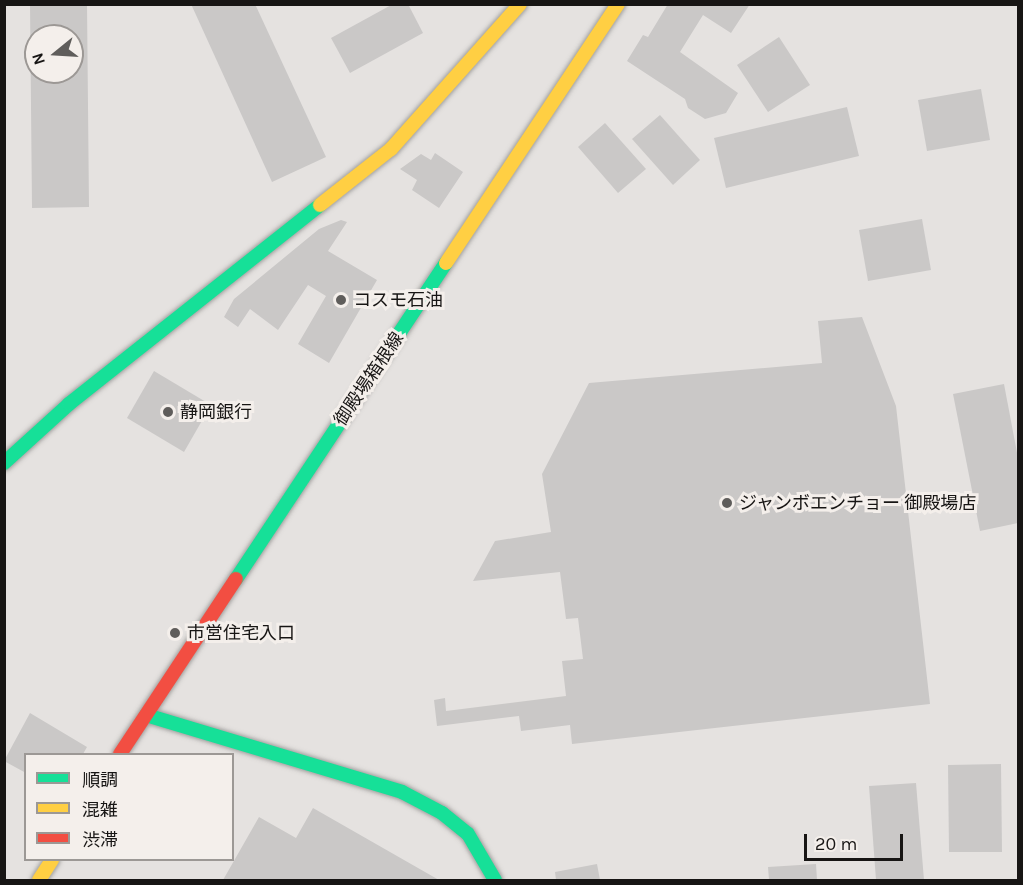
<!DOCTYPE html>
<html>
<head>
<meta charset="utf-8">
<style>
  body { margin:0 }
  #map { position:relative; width:1023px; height:885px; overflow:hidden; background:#e5e2e0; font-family:Karla,"Noto Sans JP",sans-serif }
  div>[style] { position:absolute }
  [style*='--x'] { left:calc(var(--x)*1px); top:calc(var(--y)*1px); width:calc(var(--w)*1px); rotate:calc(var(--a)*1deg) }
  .building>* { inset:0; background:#cac8c7 }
  .roads { filter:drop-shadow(0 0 2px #a2a19f) drop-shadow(0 0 2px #a2a19f) }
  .fast>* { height:14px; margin:-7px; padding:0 7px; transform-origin:7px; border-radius:7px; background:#16e098 }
  .slow>* { height:14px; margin:-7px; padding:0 7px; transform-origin:7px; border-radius:7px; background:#ffcf43 }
  .jam>* { height:14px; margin:-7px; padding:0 7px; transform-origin:7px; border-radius:7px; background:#f24e42 }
  .dots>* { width:16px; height:16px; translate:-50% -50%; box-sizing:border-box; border:3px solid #f4efeb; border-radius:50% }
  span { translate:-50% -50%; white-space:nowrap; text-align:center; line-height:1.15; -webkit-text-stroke:6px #f4efeb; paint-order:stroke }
  .poi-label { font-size:18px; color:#171514 }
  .left { translate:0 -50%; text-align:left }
  .street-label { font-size:18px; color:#171514 }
  .frame { position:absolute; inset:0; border:6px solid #171514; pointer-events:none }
  .legend { position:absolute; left:24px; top:753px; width:210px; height:108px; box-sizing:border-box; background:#f4efeb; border:2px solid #9c9895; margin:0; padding:8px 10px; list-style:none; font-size:18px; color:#171514 }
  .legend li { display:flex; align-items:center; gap:12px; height:30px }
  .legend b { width:30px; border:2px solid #9c9895 }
  .north { position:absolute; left:24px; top:24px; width:60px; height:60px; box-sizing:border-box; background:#f4efeb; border:2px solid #9c9895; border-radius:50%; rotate:252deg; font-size:16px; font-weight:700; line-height:24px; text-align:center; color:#171514 }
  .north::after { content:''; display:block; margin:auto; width:21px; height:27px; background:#5f5d5b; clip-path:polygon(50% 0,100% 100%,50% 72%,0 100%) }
  .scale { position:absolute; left:804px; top:834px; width:99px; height:27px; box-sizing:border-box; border:3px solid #171514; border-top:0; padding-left:8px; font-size:18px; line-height:21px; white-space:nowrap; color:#171514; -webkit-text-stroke:4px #f4efeb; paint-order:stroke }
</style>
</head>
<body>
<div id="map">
  <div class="building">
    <div style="clip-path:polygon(evenodd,30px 4px,87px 4px,89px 207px,32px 208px,30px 4px,36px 36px,72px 36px,72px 72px,36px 72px,36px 36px)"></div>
    <div style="clip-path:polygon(191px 4px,255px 4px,326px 157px,272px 182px)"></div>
    <div style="clip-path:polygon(393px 4px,408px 4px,423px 33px,350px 73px,331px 38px)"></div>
    <div style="clip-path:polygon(668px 4px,750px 4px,731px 33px,703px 15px,680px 52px,738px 93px,726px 113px,705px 119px,688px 108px,685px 99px,627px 61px,643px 35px,648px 37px)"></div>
    <div style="clip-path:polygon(779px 37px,810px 85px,768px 112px,737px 65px)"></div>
    <div style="clip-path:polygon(981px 89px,990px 140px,927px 151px,918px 100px)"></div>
    <div style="clip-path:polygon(847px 107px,859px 156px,726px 188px,714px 138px)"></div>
    <div style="clip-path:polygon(660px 115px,700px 160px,673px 185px,632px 139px)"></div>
    <div style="clip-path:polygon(605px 123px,646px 169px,618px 193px,578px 147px)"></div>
    <div style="clip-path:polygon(435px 153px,463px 172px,439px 208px,412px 190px,417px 180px,400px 169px,421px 154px,431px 160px)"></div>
    <div style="clip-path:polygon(922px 219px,931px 270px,868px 281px,859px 230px)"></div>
    <div style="clip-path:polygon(341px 220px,347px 222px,328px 251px,377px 280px,329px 363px,298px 344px,326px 296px,308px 285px,278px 330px,250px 309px,238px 327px,224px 317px,234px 299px,319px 229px)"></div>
    <div style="clip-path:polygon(862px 317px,896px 406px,930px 704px,572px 744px,570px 725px,521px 731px,519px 716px,437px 726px,434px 700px,445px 698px,446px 711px,566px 696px,562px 661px,583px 659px,578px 618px,566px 619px,560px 572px,473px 581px,495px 541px,551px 532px,542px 474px,589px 383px,822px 363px,818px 321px)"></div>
    <div style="clip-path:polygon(154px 371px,211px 405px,184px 452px,127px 418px)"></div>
    <div style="clip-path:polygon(1004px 384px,1018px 458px,1018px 523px,980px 531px,953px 394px)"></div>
    <div style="clip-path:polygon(30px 713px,87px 747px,83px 754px,26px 754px,26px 773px,4px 761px)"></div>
    <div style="clip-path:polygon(1001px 764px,1002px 852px,949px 852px,948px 765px)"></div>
    <div style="clip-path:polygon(916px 783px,924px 880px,876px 880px,869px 786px)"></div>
    <div style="clip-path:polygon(313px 808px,439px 880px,223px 880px,259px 817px,296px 838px)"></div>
    <div style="clip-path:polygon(597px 864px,600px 880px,556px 880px,555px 872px)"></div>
    <div style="clip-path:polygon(816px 864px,817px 880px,769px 880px,768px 867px)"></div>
  </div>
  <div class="roads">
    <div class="fast">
      <div style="--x:4;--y:463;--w:88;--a:-42.2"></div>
      <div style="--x:69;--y:404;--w:320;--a:-38.4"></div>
      <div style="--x:236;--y:579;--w:379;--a:-56.4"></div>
      <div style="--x:146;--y:715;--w:267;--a:16.7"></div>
      <div style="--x:402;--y:792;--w:45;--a:27.7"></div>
      <div style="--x:442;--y:813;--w:33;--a:39"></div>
      <div style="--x:468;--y:834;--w:53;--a:59.6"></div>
    </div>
    <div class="slow">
      <div style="--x:320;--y:205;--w:90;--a:-38.3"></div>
      <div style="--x:391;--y:149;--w:194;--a:-48.3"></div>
      <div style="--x:446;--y:263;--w:311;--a:-56.4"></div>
      <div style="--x:39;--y:880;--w:24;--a:-57"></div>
    </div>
    <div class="jam">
      <div style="--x:120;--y:754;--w:210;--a:-56.5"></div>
    </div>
  </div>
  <div class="dots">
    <div style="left:341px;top:300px;background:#5f5d5b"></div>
    <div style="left:168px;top:412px;background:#5f5d5b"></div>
    <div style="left:727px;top:503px;background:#5f5d5b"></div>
    <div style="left:175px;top:633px;background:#5f5d5b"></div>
  </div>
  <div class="poi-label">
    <span class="left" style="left:353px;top:300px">コスモ石油</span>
    <span class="left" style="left:180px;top:412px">静岡銀行</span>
    <span class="left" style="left:739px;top:503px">ジャンボエンチョー 御殿場店</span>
    <span class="left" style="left:187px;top:633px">市営住宅入口</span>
  </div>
  <div class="street-label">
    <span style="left:369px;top:379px;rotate:-56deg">御殿場箱根線</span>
  </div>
  <div class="frame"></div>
  <ul class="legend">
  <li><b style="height:8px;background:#16e098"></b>順調</li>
  <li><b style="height:8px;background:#ffcf43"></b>混雑</li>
  <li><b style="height:8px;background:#f24e42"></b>渋滞</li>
  </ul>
  <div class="north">N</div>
  <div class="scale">20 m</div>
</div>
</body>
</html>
